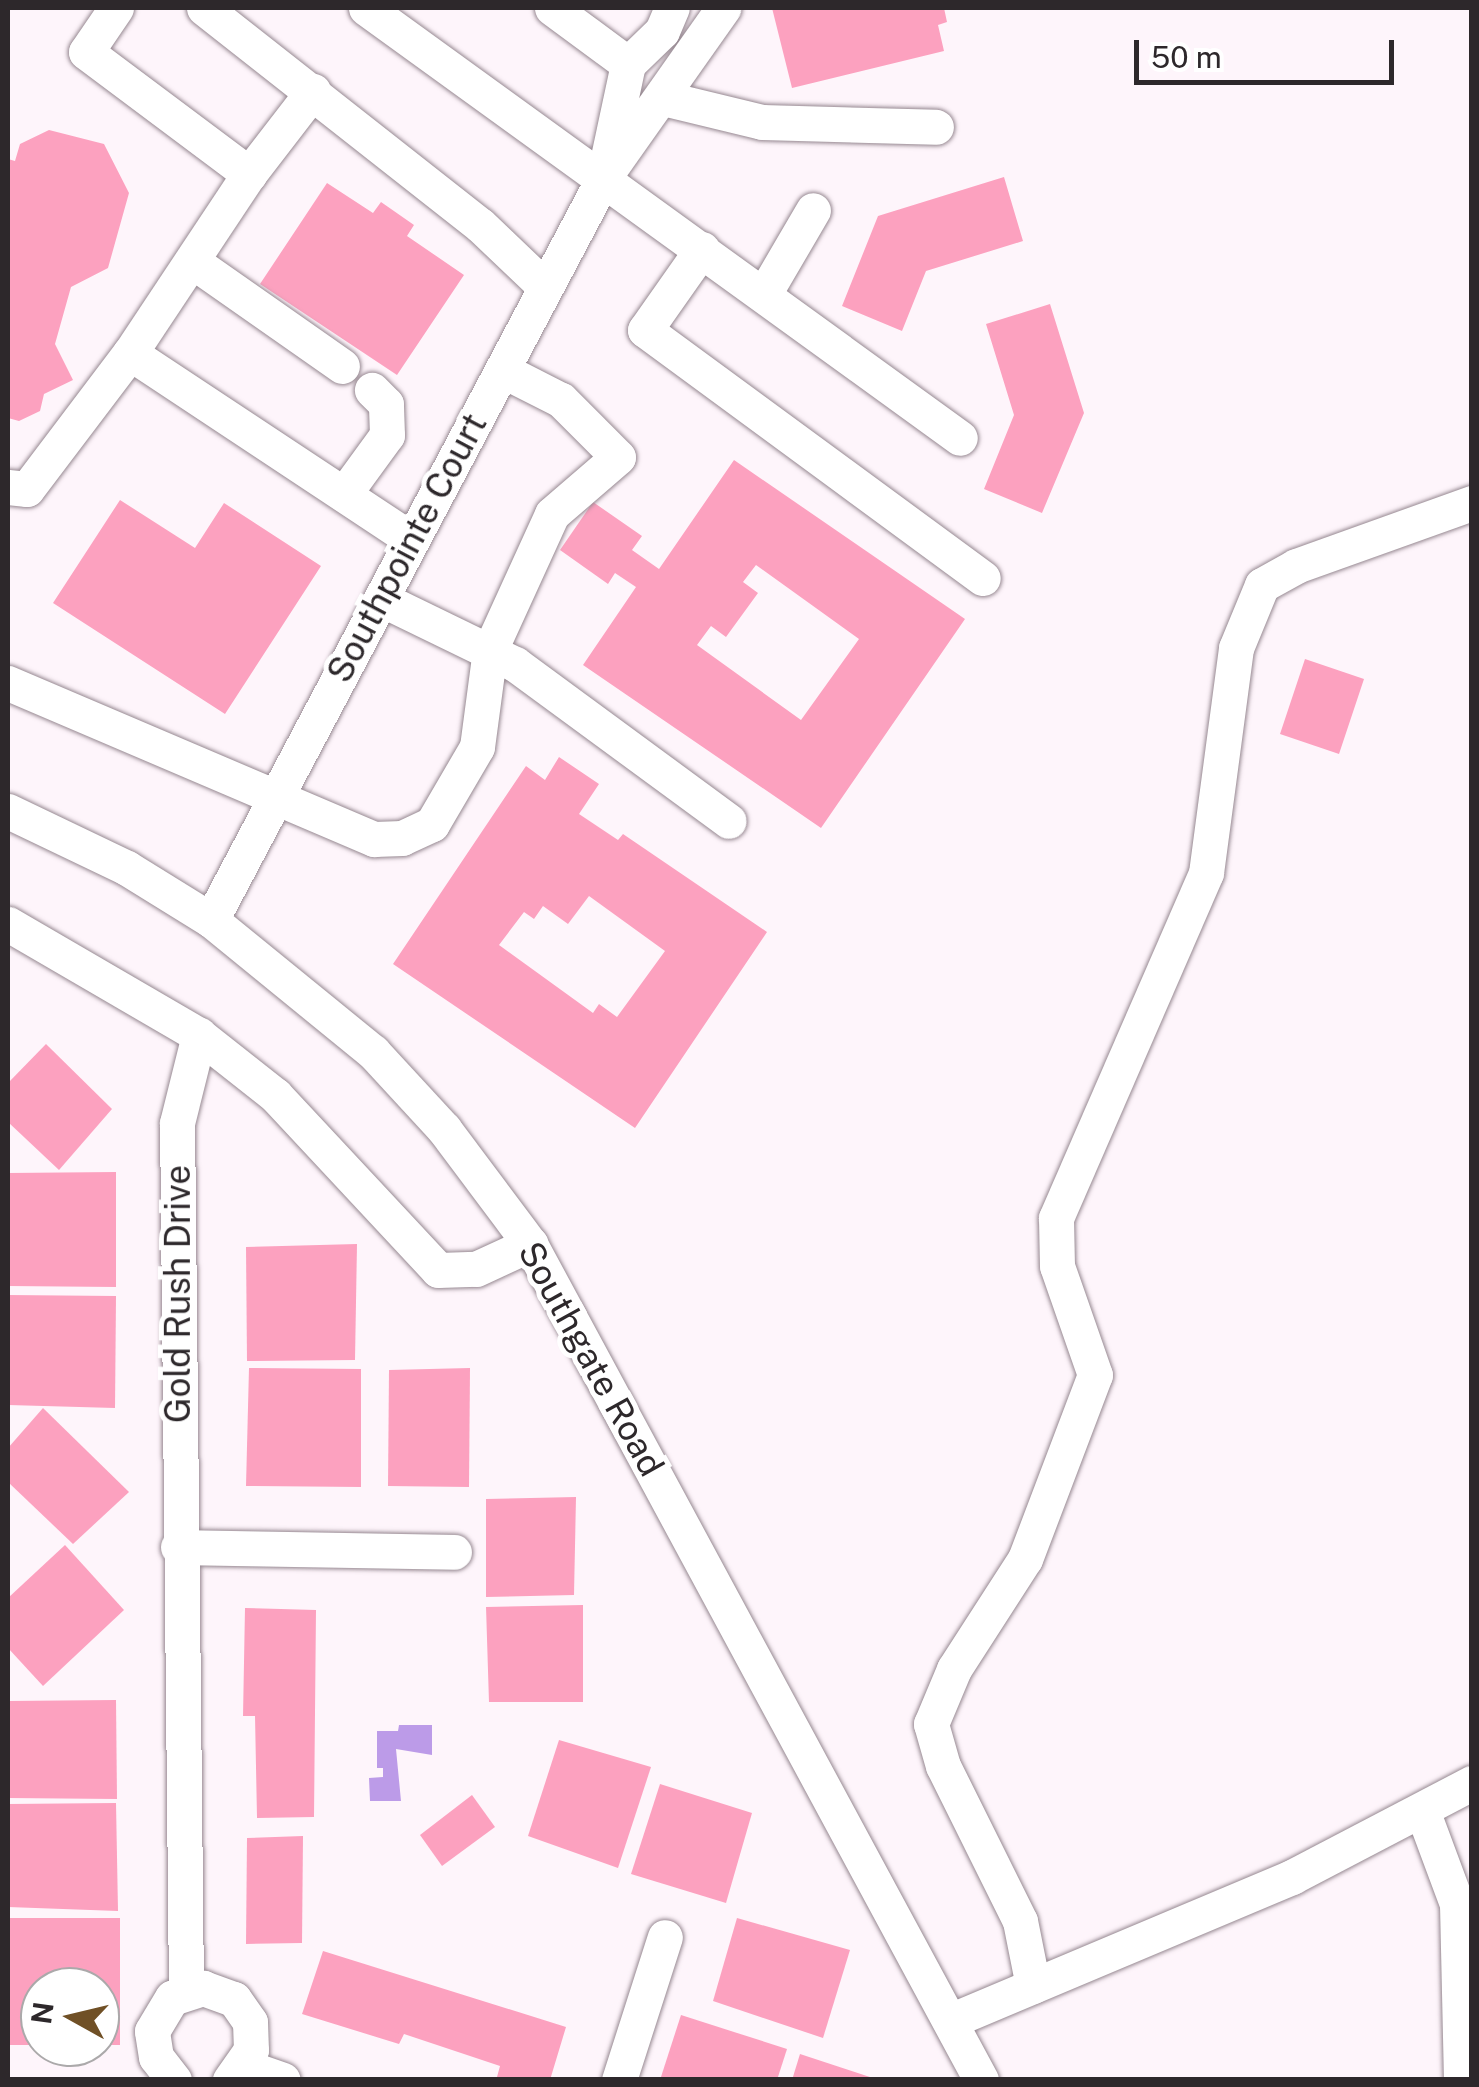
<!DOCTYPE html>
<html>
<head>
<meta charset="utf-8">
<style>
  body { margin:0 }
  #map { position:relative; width:1479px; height:2087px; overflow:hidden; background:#fef5fb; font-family:"Public Sans",sans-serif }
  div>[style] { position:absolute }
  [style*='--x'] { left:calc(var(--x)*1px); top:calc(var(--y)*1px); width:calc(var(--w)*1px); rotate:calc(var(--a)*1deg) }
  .water>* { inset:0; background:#bc9be8 }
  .building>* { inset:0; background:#fca1bf }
  .roads { filter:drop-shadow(0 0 2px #968891) drop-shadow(0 0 2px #968891) }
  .minor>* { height:35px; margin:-17.5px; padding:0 17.5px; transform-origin:17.5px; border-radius:17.5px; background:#fff }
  span { translate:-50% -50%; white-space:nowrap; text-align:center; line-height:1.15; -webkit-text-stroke:10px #fff; paint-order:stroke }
  .street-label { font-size:35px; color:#2d282b }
  .frame { position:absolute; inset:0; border:10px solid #2d282b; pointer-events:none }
  .north { position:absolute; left:20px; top:1967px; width:100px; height:100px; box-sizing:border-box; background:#fff; border:2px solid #aba9aa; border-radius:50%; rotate:278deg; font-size:28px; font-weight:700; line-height:40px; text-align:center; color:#2d282b }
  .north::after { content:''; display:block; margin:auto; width:35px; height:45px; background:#705026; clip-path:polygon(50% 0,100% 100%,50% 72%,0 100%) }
  .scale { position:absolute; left:1134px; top:40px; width:260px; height:45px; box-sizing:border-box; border:5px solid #2d282b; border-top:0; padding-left:12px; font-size:30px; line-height:35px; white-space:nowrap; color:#2d282b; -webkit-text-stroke:8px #fff; paint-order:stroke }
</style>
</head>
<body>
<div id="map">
  <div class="water">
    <div style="clip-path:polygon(399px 1725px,432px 1725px,432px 1755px,396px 1749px,401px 1801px,370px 1801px,369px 1778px,383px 1777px,383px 1768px,377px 1768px,377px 1731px,398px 1731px)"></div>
  </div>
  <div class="building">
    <div style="clip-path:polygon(772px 8px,944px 8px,947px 22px,938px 25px,944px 51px,792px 88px)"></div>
    <div style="clip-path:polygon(49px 130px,104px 144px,129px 193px,108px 268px,71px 287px,55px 344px,73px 380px,44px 394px,40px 411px,19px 421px,8px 418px,8px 159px,15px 161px,20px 144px)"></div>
    <div style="clip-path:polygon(1004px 177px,1023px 241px,926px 271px,902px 331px,842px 306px,878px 216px)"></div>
    <div style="clip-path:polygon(327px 183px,373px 213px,381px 202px,414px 225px,407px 236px,464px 275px,397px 375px,260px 284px)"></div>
    <div style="clip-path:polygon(1050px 304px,1084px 413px,1042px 513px,984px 489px,1014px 415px,986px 324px)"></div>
    <div style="clip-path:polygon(evenodd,734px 460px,965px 619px,821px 828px,583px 665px,636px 587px,615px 573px,608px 584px,560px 550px,593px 502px,642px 536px,632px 550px,659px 569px,734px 460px,756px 565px,859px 639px,801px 720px,697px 645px,711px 626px,726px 637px,758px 593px,743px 582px,756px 565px)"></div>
    <div style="clip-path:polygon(120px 500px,195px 548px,224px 503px,321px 566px,225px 714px,53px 603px)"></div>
    <div style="clip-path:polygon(1305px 659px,1364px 679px,1339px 754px,1280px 734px)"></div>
    <div style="clip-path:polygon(evenodd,559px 757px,599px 784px,579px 814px,618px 840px,623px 834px,767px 932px,635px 1128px,393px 964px,526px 766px,545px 780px,559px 757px,589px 896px,665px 951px,617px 1017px,599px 1004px,593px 1013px,499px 945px,524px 912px,534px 919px,543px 906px,568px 924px,589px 896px)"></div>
    <div style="clip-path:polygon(46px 1044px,112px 1109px,59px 1170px,8px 1122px,8px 1083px)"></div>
    <div style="clip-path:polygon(116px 1172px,116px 1287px,8px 1286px,8px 1173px)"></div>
    <div style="clip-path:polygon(357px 1244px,355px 1360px,247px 1361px,246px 1247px)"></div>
    <div style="clip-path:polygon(8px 1295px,116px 1296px,115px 1408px,8px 1405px)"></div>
    <div style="clip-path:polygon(249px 1368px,361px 1369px,361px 1487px,246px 1486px)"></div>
    <div style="clip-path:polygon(470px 1368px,469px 1487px,388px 1486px,389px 1370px)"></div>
    <div style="clip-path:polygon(43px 1408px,129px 1492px,73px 1544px,8px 1482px,8px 1448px)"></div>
    <div style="clip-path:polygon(576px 1497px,574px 1595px,486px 1597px,486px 1499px)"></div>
    <div style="clip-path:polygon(65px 1545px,124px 1610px,43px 1686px,8px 1648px,8px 1598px)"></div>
    <div style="clip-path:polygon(583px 1605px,583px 1702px,489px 1702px,486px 1607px)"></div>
    <div style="clip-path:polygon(245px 1608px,316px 1610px,314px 1817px,257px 1818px,255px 1716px,243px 1716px)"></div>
    <div style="clip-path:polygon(116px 1700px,117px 1799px,8px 1798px,8px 1701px)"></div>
    <div style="clip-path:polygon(559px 1740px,651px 1767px,618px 1868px,528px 1836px)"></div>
    <div style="clip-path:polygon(660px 1784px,752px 1813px,726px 1903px,631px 1874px)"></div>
    <div style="clip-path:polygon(472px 1795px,495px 1827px,442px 1866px,420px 1835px)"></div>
    <div style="clip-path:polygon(116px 1803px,118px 1911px,8px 1907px,8px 1804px)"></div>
    <div style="clip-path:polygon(303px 1836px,302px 1943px,246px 1944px,247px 1838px)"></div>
    <div style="clip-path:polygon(8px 1918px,120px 1918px,120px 2045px,100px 2045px,100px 1987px,40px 1987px,40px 2045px,8px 2045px)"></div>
    <div style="clip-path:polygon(737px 1918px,850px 1950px,823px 2038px,713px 2001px)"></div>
    <div style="clip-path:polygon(323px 1951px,566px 2027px,550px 2080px,507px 2080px,497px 2077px,500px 2066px,404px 2034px,399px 2044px,302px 2014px)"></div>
    <div style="clip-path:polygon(681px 2015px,787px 2049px,777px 2080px,660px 2080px)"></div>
    <div style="clip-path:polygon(800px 2054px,876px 2079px,876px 2080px,792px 2080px)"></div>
  </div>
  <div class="roads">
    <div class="minor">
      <div style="--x:116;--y:8;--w:53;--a:124.3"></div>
      <div style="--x:86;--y:52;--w:204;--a:36.8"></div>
      <div style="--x:249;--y:174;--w:105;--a:-52.4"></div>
      <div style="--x:204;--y:8;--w:351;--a:38.2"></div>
      <div style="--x:480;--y:225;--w:90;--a:43.6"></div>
      <div style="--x:366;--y:8;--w:733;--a:35.9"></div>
      <div style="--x:552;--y:8;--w:94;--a:36.4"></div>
      <div style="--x:628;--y:64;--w:105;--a:102.1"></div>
      <div style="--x:628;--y:64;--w:47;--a:-44.1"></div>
      <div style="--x:662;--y:31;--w:25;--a:-67"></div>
      <div style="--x:663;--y:98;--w:102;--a:13.6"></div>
      <div style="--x:762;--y:122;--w:174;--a:1.6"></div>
      <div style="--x:249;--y:174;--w:215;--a:123.6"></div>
      <div style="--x:130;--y:353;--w:338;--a:33.5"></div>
      <div style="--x:702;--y:249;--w:99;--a:125.1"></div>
      <div style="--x:645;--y:330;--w:419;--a:36.3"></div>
      <div style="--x:192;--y:261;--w:183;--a:35"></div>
      <div style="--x:764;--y:294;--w:97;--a:-59.7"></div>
      <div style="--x:8;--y:487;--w:19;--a:6"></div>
      <div style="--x:27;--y:489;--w:171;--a:-52.9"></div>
      <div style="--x:344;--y:494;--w:73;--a:-53.9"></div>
      <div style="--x:387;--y:435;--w:31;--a:-92"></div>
      <div style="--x:386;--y:404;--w:20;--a:-135"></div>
      <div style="--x:381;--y:599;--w:149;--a:25.9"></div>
      <div style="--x:515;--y:664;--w:265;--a:36.3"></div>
      <div style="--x:8;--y:683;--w:398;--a:23.1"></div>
      <div style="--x:374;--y:839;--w:28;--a:-2"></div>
      <div style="--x:402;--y:838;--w:33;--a:-25"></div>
      <div style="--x:432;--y:824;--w:89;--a:-59.7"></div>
      <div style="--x:477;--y:747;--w:98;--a:-82.4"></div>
      <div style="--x:490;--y:650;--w:149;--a:-65.5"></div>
      <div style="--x:552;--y:514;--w:87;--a:-40.8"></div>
      <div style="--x:618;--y:457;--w:81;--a:-135"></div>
      <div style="--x:561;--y:400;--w:66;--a:-153"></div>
      <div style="--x:8;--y:811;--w:132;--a:25.6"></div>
      <div style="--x:127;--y:868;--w:99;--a:31.8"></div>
      <div style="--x:211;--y:920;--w:209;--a:39.2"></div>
      <div style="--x:373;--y:1052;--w:105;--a:47.3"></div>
      <div style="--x:444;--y:1129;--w:144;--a:53.2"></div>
      <div style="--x:530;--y:1244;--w:950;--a:61.65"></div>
      <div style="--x:211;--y:920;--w:841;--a:-62.12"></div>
      <div style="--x:604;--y:177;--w:207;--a:-54.8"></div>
      <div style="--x:8;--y:924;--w:221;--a:30.2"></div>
      <div style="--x:199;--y:1035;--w:97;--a:38.3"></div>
      <div style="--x:275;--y:1095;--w:239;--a:47"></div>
      <div style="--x:438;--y:1270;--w:38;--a:-2"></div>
      <div style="--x:476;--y:1269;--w:60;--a:-24.8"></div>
      <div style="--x:178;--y:1547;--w:276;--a:1"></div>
      <div style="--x:1422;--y:1810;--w:100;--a:69.6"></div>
      <div style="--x:1457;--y:1904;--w:176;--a:88.7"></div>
      <div style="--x:1033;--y:1986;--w:66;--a:-101.3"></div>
      <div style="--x:1020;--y:1921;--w:173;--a:-116.4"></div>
      <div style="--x:943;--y:1766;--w:44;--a:-105.9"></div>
      <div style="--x:931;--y:1724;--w:60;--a:-67.3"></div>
      <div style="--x:954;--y:1669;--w:131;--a:-57.2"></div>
      <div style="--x:1025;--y:1559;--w:197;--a:-69.2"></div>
      <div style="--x:1095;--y:1375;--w:115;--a:-109.2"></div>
      <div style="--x:1057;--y:1266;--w:48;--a:-91.2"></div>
      <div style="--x:1056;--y:1218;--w:376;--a:-66.5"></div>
      <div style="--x:1206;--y:873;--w:227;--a:-82.4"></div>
      <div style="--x:1236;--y:648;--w:68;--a:-67.6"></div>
      <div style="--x:1262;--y:585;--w:39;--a:-29"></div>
      <div style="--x:1296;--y:566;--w:187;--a:-19.7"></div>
      <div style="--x:186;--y:1991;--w:868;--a:-90.59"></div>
      <div style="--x:177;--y:1123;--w:91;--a:-76"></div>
      <div style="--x:952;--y:2020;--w:369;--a:-22.8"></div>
      <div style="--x:1292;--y:1877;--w:203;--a:-27.6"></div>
      <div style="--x:243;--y:2066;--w:42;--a:19.3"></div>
      <div style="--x:174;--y:2080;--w:29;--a:-128"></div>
      <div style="--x:156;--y:2057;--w:26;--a:-99"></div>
      <div style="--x:152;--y:2031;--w:39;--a:-59"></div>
      <div style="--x:172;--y:1998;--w:33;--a:-18"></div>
      <div style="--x:203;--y:1988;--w:33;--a:20"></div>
      <div style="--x:234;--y:1999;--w:28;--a:55"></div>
      <div style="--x:250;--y:2022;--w:28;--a:88"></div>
      <div style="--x:251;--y:2050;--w:37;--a:125"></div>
      <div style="--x:619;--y:2080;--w:150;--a:-72.2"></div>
    </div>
  </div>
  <div class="street-label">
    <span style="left:407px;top:548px;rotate:-62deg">Southpointe Court</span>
    <span style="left:178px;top:1294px;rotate:-90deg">Gold Rush Drive</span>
    <span style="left:591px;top:1359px;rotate:61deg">Southgate Road</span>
  </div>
  <div class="frame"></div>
  <div class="north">N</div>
  <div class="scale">50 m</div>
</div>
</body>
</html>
